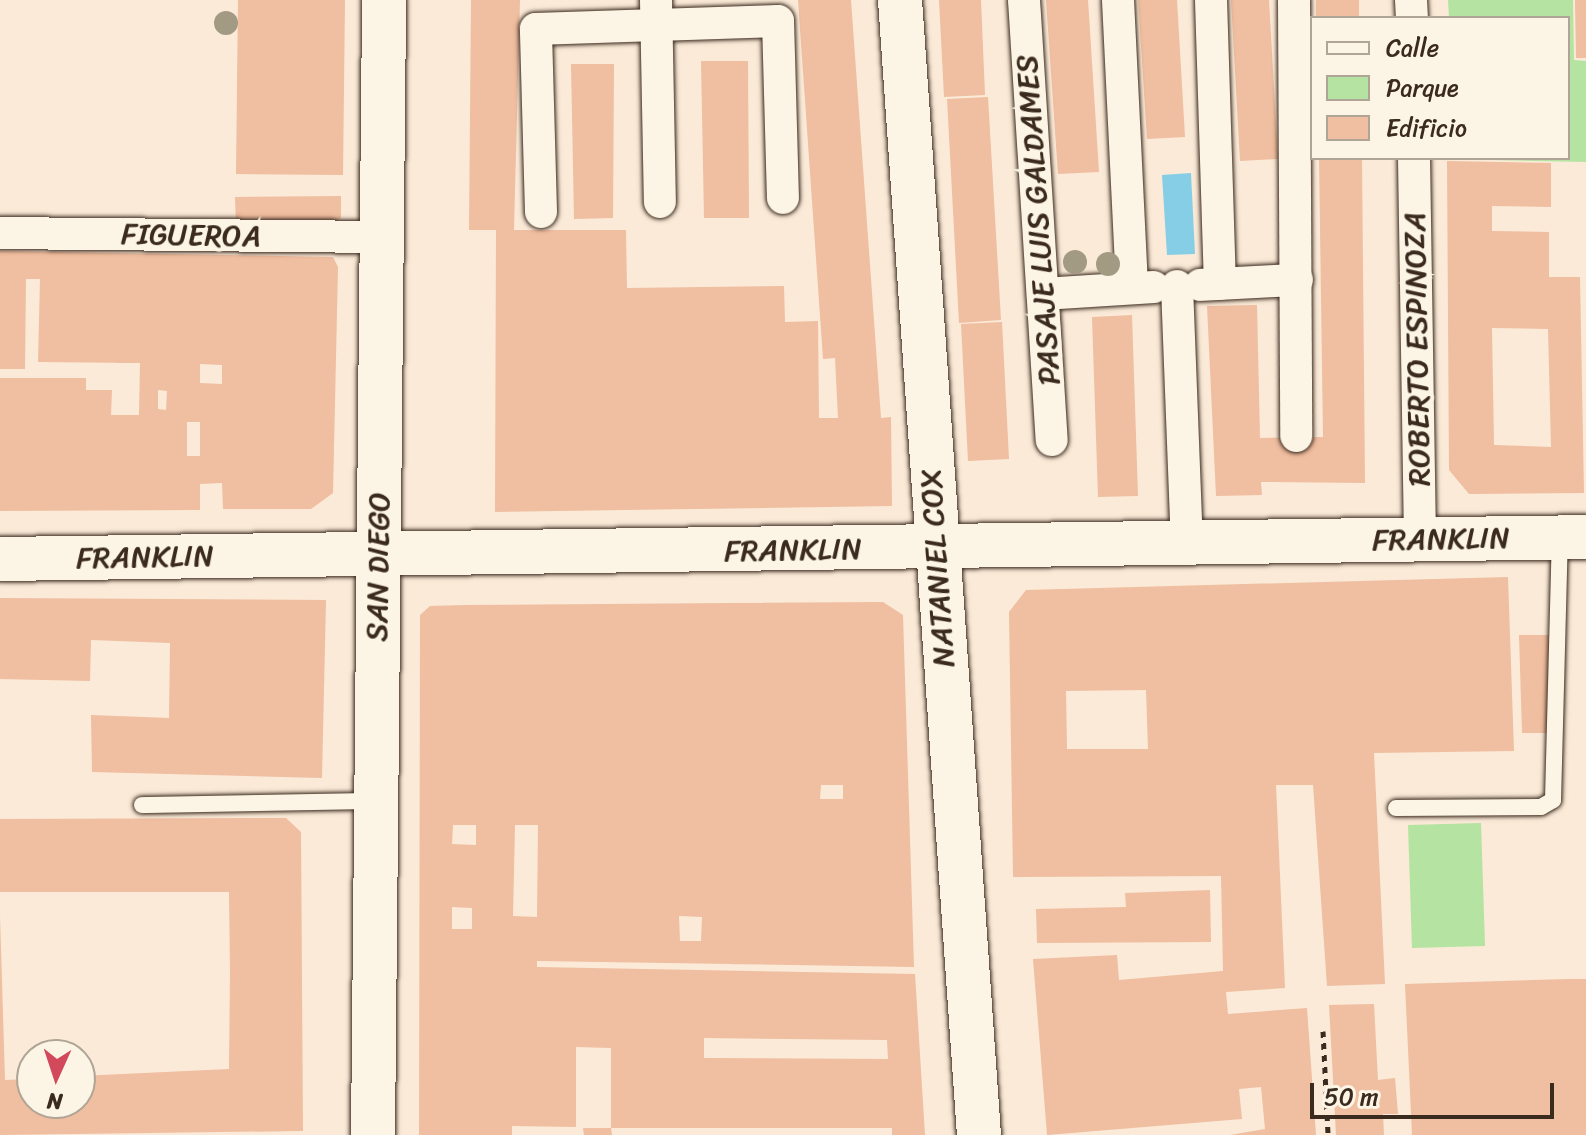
<!DOCTYPE html>
<html>
<head>
<meta charset="utf-8">
<style>
  body { margin:0 }
  #map { position:relative; width:1586px; height:1135px; overflow:hidden; background:#faead7; font-family:Sriracha,sans-serif }
  div>[style] { position:absolute }
  [style*='--x'] { left:calc(var(--x)*1px); top:calc(var(--y)*1px); width:calc(var(--w)*1px); rotate:calc(var(--a)*1deg) }
  .green>* { inset:0; background:#b5e3a1 }
  .water>* { inset:0; background:#86cee6 }
  .building>* { inset:0; background:#f0bea0 }
  .path>* { height:5px; margin-top:-2.5px; transform-origin:0; background:repeating-linear-gradient(90deg,#3b2a1e 0 6px,transparent 0 12px) }
  .roads { filter:drop-shadow(0 0 2px #3b2a1e) drop-shadow(0 0 2px #3b2a1e) }
  .service>* { height:16px; margin:-8px; padding:0 8px; transform-origin:8px; border-radius:8px; background:#fcf5e5 }
  .minor>* { height:32px; margin:-16px; padding:0 16px; transform-origin:16px; border-radius:16px; background:#fcf5e5 }
  .secondary>* { height:44px; margin:-22px; padding:0 22px; transform-origin:22px; border-radius:22px; background:#fcf5e5 }
  .primary>* { height:44px; margin:-22px; padding:0 22px; transform-origin:22px; border-radius:22px; background:#fcf5e5 }
  .trees>* { width:24px; height:24px; margin:-12px; border-radius:50%; background:#a29a83 }
  span { translate:-50% -50%; white-space:nowrap; text-align:center; line-height:1.15; -webkit-text-stroke:8px #fcf5e5; paint-order:stroke }
  .street-label { font-size:30px; color:#3b2a1e }
  .legend { position:absolute; left:1310px; top:16px; width:260px; height:144px; box-sizing:border-box; background:#fcf5e5; border:2px solid #afa495; margin:0; padding:10px 14px; list-style:none; font-size:24px; color:#3b2a1e }
  .legend li { display:flex; align-items:center; gap:16px; height:40px }
  .legend b { width:40px; border:2px solid #afa495 }
  .north { position:absolute; left:16px; top:1039px; width:80px; height:80px; box-sizing:border-box; background:#fcf5e5; border:2px solid #afa495; border-radius:50%; rotate:183deg; font-size:22px; font-weight:700; line-height:32px; text-align:center; color:#3b2a1e }
  .north::after { content:''; display:block; margin:auto; width:28px; height:36px; background:#d1495b; clip-path:polygon(50% 0,100% 100%,50% 72%,0 100%) }
  .scale { position:absolute; left:1310px; top:1083px; width:244px; height:36px; box-sizing:border-box; border:4px solid #3b2a1e; border-top:0; padding-left:10px; font-size:24px; line-height:28px; white-space:nowrap; color:#3b2a1e; -webkit-text-stroke:6px #fcf5e5; paint-order:stroke }
</style>
</head>
<body>
<div id="map">
  <div class="green">
    <div style="clip-path:polygon(1448px 0,1573px 0,1574px 60px,1586px 61px,1586px 162px,1449px 159px,1568px 158px,1568px 18px,1449px 18px)"></div>
    <div style="clip-path:polygon(1481px 823px,1485px 946px,1412px 948px,1408px 825px)"></div>
  </div>
  <div class="water">
    <div style="clip-path:polygon(1191px 173px,1195px 254px,1167px 255px,1162px 175px)"></div>
  </div>
  <div class="building">
    <div style="clip-path:polygon(238px 0,345px 0,343px 175px,236px 174px)"></div>
    <div style="clip-path:polygon(471px 0,520px 0,514px 230px,626px 230px,627px 288px,784px 286px,785px 322px,818px 321px,819px 418px,838px 418px,835px 358px,823px 359px,798px 0,851px 0,881px 418px,891px 417px,892px 506px,495px 512px,496px 230px,469px 230px)"></div>
    <div style="clip-path:polygon(939px 0,981px 0,985px 95px,944px 97px)"></div>
    <div style="clip-path:polygon(1046px 0,1088px 0,1099px 172px,1058px 174px)"></div>
    <div style="clip-path:polygon(1138px 0,1177px 0,1185px 137px,1147px 139px)"></div>
    <div style="clip-path:polygon(1231px 0,1269px 0,1278px 159px,1240px 161px)"></div>
    <div style="clip-path:polygon(1316px 0,1359px 0,1359px 18px,1316px 18px)"></div>
    <div style="clip-path:polygon(1575px 0,1586px 0,1586px 58px,1576px 58px)"></div>
    <div style="clip-path:polygon(701px 61px,748px 61px,749px 218px,704px 218px)"></div>
    <div style="clip-path:polygon(571px 64px,614px 64px,613px 218px,574px 219px)"></div>
    <div style="clip-path:polygon(988px 97px,1001px 320px,959px 323px,947px 99px)"></div>
    <div style="clip-path:polygon(1319px 158px,1362px 158px,1365px 483px,1261px 482px,1262px 495px,1216px 496px,1207px 306px,1257px 305px,1260px 438px,1323px 437px)"></div>
    <div style="clip-path:polygon(evenodd,1447px 161px,1551px 163px,1551px 207px,1492px 206px,1492px 231px,1549px 232px,1549px 277px,1580px 277px,1584px 493px,1469px 494px,1449px 470px,1447px 161px,1492px 328px,1548px 329px,1551px 447px,1494px 445px,1492px 328px)"></div>
    <div style="clip-path:polygon(341px 196px,341px 218px,326px 228px,236px 227px,235px 197px)"></div>
    <div style="clip-path:polygon(evenodd,0 251px,333px 257px,338px 267px,333px 493px,311px 509px,223px 509px,222px 483px,200px 484px,200px 510px,0 511px,0 378px,86px 378px,86px 390px,112px 390px,111px 415px,139px 415px,140px 363px,38px 362px,40px 279px,26px 279px,25px 369px,0 369px,0 251px,200px 364px,222px 365px,222px 384px,200px 383px,200px 364px,0 251px,158px 390px,167px 391px,166px 410px,158px 409px,158px 390px,0 251px,187px 422px,200px 422px,200px 456px,187px 456px,187px 422px)"></div>
    <div style="clip-path:polygon(1132px 315px,1138px 496px,1098px 497px,1092px 317px)"></div>
    <div style="clip-path:polygon(1002px 322px,1009px 459px,968px 461px,961px 324px)"></div>
    <div style="clip-path:polygon(evenodd,1508px 577px,1514px 751px,1374px 753px,1385px 984px,1327px 986px,1313px 785px,1276px 785px,1285px 988px,1226px 992px,1228px 1014px,1307px 1008px,1316px 1135px,1230px 1135px,1265px 1129px,1261px 1087px,1239px 1089px,1242px 1119px,1047px 1135px,1033px 959px,1117px 955px,1119px 980px,1223px 971px,1221px 876px,1013px 877px,1009px 612px,1026px 590px,1508px 577px,1146px 690px,1148px 749px,1067px 749px,1066px 691px,1146px 690px)"></div>
    <div style="clip-path:polygon(0 598px,326px 600px,322px 778px,92px 772px,91px 715px,169px 718px,170px 643px,91px 640px,90px 681px,0 679px)"></div>
    <div style="clip-path:polygon(evenodd,883px 602px,903px 615px,914px 967px,537px 961px,537px 967px,915px 974px,925px 1135px,892px 1135px,892px 1128px,611px 1128px,611px 1048px,576px 1047px,576px 1127px,512px 1126px,512px 1135px,419px 1135px,420px 615px,430px 606px,465px 605px,883px 602px,821px 785px,843px 785px,843px 799px,820px 799px,821px 785px,883px 602px,453px 825px,476px 825px,476px 845px,452px 844px,453px 825px,883px 602px,515px 825px,538px 825px,537px 917px,513px 916px,515px 825px,883px 602px,452px 907px,472px 908px,472px 929px,452px 929px,452px 907px,883px 602px,679px 916px,702px 917px,701px 941px,680px 941px,679px 916px,883px 602px,704px 1038px,887px 1040px,888px 1059px,704px 1058px,704px 1038px)"></div>
    <div style="clip-path:polygon(1519px 635px,1549px 635px,1552px 733px,1522px 733px)"></div>
    <div style="clip-path:polygon(286px 818px,301px 832px,303px 1131px,0 1135px,0 916px,5px 1080px,32px 1079px,32px 1103px,80px 1103px,80px 1076px,229px 1069px,230px 971px,229px 892px,0 892px,0 819px)"></div>
    <div style="clip-path:polygon(1210px 890px,1211px 942px,1037px 943px,1036px 909px,1126px 907px,1125px 893px)"></div>
    <div style="clip-path:polygon(1569px 979px,1586px 979px,1586px 1135px,1412px 1135px,1405px 984px)"></div>
    <div style="clip-path:polygon(1374px 1004px,1378px 1080px,1395px 1078px,1398px 1114px,1383px 1114px,1384px 1135px,1336px 1135px,1329px 1005px)"></div>
    <div style="clip-path:polygon(583px 1128px,611px 1128px,612px 1135px,584px 1135px)"></div>
  </div>
  <div class="path">
    <div style="--x:1323;--y:1031;--w:104;--a:87.2"></div>
  </div>
  <div class="roads">
    <div class="service">
      <div style="--x:142;--y:805;--w:232;--a:-1"></div>
      <div style="--x:1396;--y:808;--w:145;--a:-0.4"></div>
      <div style="--x:1541;--y:807;--w:14;--a:-30"></div>
      <div style="--x:1553;--y:800;--w:261;--a:-88.5"></div>
    </div>
    <div class="minor">
      <div style="--x:656;--y:0;--w:202;--a:88.9"></div>
      <div style="--x:1024;--y:0;--w:441;--a:86.4"></div>
      <div style="--x:1118;--y:0;--w:288;--a:87.2"></div>
      <div style="--x:1211;--y:0;--w:284;--a:88.2"></div>
      <div style="--x:1294;--y:0;--w:436;--a:89.7"></div>
      <div style="--x:1411;--y:0;--w:18;--a:87"></div>
      <div style="--x:1414;--y:158;--w:382;--a:89.1"></div>
      <div style="--x:541;--y:212;--w:183;--a:-91.6"></div>
      <div style="--x:536;--y:29;--w:242;--a:-1.9"></div>
      <div style="--x:778;--y:21;--w:177;--a:88.4"></div>
      <div style="--x:0;--y:233;--w:382;--a:0.6"></div>
      <div style="--x:1200;--y:285;--w:97;--a:-3"></div>
      <div style="--x:1177;--y:286;--w:258;--a:87.8"></div>
      <div style="--x:1043;--y:294;--w:111;--a:-3.6"></div>
    </div>
    <div class="secondary">
      <div style="--x:0;--y:559;--w:1586;--a:-0.79"></div>
    </div>
    <div class="primary">
      <div style="--x:900;--y:0;--w:1138;--a:86.02"></div>
      <div style="--x:373;--y:1135;--w:1135;--a:-89.44"></div>
    </div>
  </div>
  <div class="trees">
    <div style="left:226px;top:23px"></div>
    <div style="left:1075px;top:262px"></div>
    <div style="left:1108px;top:264px"></div>
  </div>
  <div class="street-label">
    <span style="left:1038px;top:220px;rotate:-94deg">PASAJE LUIS GALDAMES</span>
    <span style="left:191px;top:235px;rotate:1deg">FIGUEROA</span>
    <span style="left:1417px;top:349px;rotate:-91deg">ROBERTO ESPINOZA</span>
    <span style="left:1441px;top:539px;rotate:-1deg">FRANKLIN</span>
    <span style="left:793px;top:550px;rotate:-1deg">FRANKLIN</span>
    <span style="left:145px;top:557px;rotate:-1deg">FRANKLIN</span>
    <span style="left:378px;top:567px;rotate:-89deg">SAN DIEGO</span>
    <span style="left:937px;top:568px;rotate:-94deg">NATANIEL COX</span>
  </div>
  <ul class="legend">
  <li><b style="height:10px;background:#fcf5e5"></b>Calle</li>
  <li><b style="height:22px;background:#b5e3a1"></b>Parque</li>
  <li><b style="height:22px;background:#f0bea0"></b>Edificio</li>
  </ul>
  <div class="north">N</div>
  <div class="scale">50 m</div>
</div>
</body>
</html>
